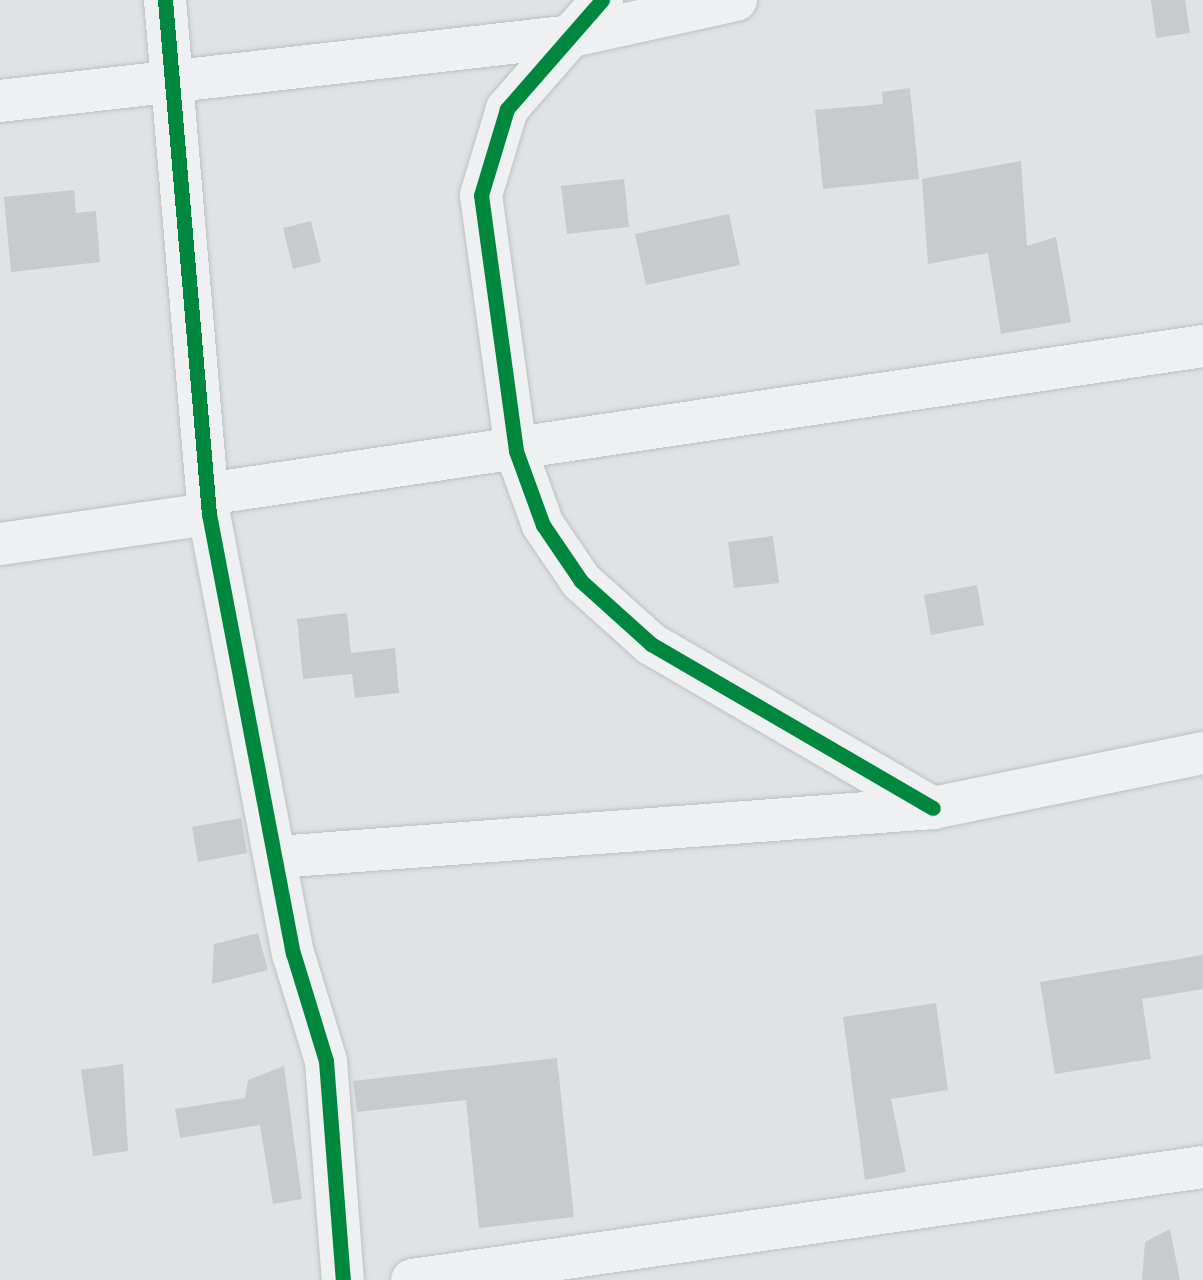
<!DOCTYPE html>
<html>
<head>
<meta charset="utf-8">
<style>
  body { margin:0 }
  #map { position:relative; width:1203px; height:1280px; overflow:hidden; background:#e0e2e5; font-family:"PT Sans Narrow",sans-serif }
  div>[style] { position:absolute }
  [style*='--x'] { left:calc(var(--x)*1px); top:calc(var(--y)*1px); width:calc(var(--w)*1px); rotate:calc(var(--a)*1deg) }
  .building>* { inset:0; background:#c8cacd }
  .roads { filter:drop-shadow(0 0 2px #bec0c3) drop-shadow(0 0 2px #bec0c3) }
  .minor>* { height:42px; margin:-21px; padding:0 21px; transform-origin:21px; border-radius:21px; background:#eff0f1 }
  .cycleway>* { height:15px; margin:-7.5px; padding:0 7.5px; transform-origin:7.5px; border-radius:7.5px; background:#00873e }
  span { translate:-50% -50%; white-space:nowrap; text-align:center; line-height:1.15; -webkit-text-stroke:9px #edf1f4; paint-order:stroke }
</style>
</head>
<body>
<div id="map">
  <div class="building">
    <div style="clip-path:polygon(1151px 0,1185px 0,1190px 33px,1156px 38px)"></div>
    <div style="clip-path:polygon(910px 88px,919px 179px,823px 189px,815px 110px,883px 104px,882px 92px)"></div>
    <div style="clip-path:polygon(1021px 161px,1027px 246px,1056px 237px,1071px 322px,1001px 334px,988px 253px,928px 264px,922px 179px)"></div>
    <div style="clip-path:polygon(624px 179px,629px 227px,567px 234px,561px 186px)"></div>
    <div style="clip-path:polygon(74px 190px,76px 213px,96px 211px,100px 262px,11px 272px,4px 197px)"></div>
    <div style="clip-path:polygon(729px 214px,740px 265px,646px 285px,635px 234px)"></div>
    <div style="clip-path:polygon(311px 221px,321px 262px,293px 269px,283px 228px)"></div>
    <div style="clip-path:polygon(773px 536px,779px 583px,734px 588px,728px 542px)"></div>
    <div style="clip-path:polygon(977px 585px,984px 625px,931px 635px,924px 595px)"></div>
    <div style="clip-path:polygon(347px 613px,351px 653px,395px 648px,399px 693px,355px 698px,352px 674px,303px 679px,297px 619px)"></div>
    <div style="clip-path:polygon(241px 818px,247px 853px,198px 862px,192px 827px)"></div>
    <div style="clip-path:polygon(258px 933px,268px 970px,212px 984px,214px 944px)"></div>
    <div style="clip-path:polygon(1203px 955px,1203px 989px,1142px 999px,1151px 1059px,1055px 1074px,1040px 982px)"></div>
    <div style="clip-path:polygon(936px 1003px,948px 1090px,891px 1099px,906px 1172px,865px 1180px,843px 1017px)"></div>
    <div style="clip-path:polygon(557px 1058px,574px 1217px,479px 1228px,466px 1100px,357px 1112px,353px 1081px)"></div>
    <div style="clip-path:polygon(123px 1064px,128px 1151px,93px 1156px,81px 1070px)"></div>
    <div style="clip-path:polygon(284px 1066px,302px 1199px,273px 1204px,260px 1125px,180px 1138px,175px 1109px,245px 1098px,248px 1080px)"></div>
    <div style="clip-path:polygon(1170px 1229px,1180px 1280px,1142px 1280px,1145px 1242px)"></div>
  </div>
  <div class="roads">
    <div class="minor">
      <div style="--x:165;--y:0;--w:516;--a:85.11"></div>
      <div style="--x:209;--y:514;--w:447;--a:79.2"></div>
      <div style="--x:293;--y:953;--w:113;--a:73"></div>
      <div style="--x:326;--y:1061;--w:220;--a:85.6"></div>
      <div style="--x:602;--y:0;--w:145;--a:131.1"></div>
      <div style="--x:507;--y:109;--w:90;--a:106.8"></div>
      <div style="--x:481;--y:195;--w:258;--a:82.2"></div>
      <div style="--x:516;--y:451;--w:79;--a:70"></div>
      <div style="--x:543;--y:525;--w:68;--a:55.8"></div>
      <div style="--x:581;--y:581;--w:94;--a:42"></div>
      <div style="--x:651;--y:644;--w:326;--a:30.2"></div>
      <div style="--x:0;--y:101;--w:576;--a:-6.48"></div>
      <div style="--x:572;--y:36;--w:168;--a:-12.4"></div>
      <div style="--x:207;--y:494;--w:1007;--a:-8.45"></div>
      <div style="--x:0;--y:544;--w:211;--a:-8.2"></div>
      <div style="--x:277;--y:857;--w:658;--a:-4.27"></div>
      <div style="--x:933;--y:808;--w:276;--a:-11.5"></div>
      <div style="--x:412;--y:1280;--w:799;--a:-8.13"></div>
    </div>
  </div>
  <div class="cycleway">
    <div style="--x:165;--y:0;--w:516;--a:85.11"></div>
    <div style="--x:209;--y:514;--w:447;--a:79.2"></div>
    <div style="--x:293;--y:953;--w:113;--a:73"></div>
    <div style="--x:326;--y:1061;--w:220;--a:85.6"></div>
    <div style="--x:602;--y:0;--w:145;--a:131.1"></div>
    <div style="--x:507;--y:109;--w:90;--a:106.8"></div>
    <div style="--x:481;--y:195;--w:258;--a:82.2"></div>
    <div style="--x:516;--y:451;--w:79;--a:70"></div>
    <div style="--x:543;--y:525;--w:68;--a:55.8"></div>
    <div style="--x:581;--y:581;--w:94;--a:42"></div>
    <div style="--x:651;--y:644;--w:326;--a:30.2"></div>
  </div>
</div>
</body>
</html>
